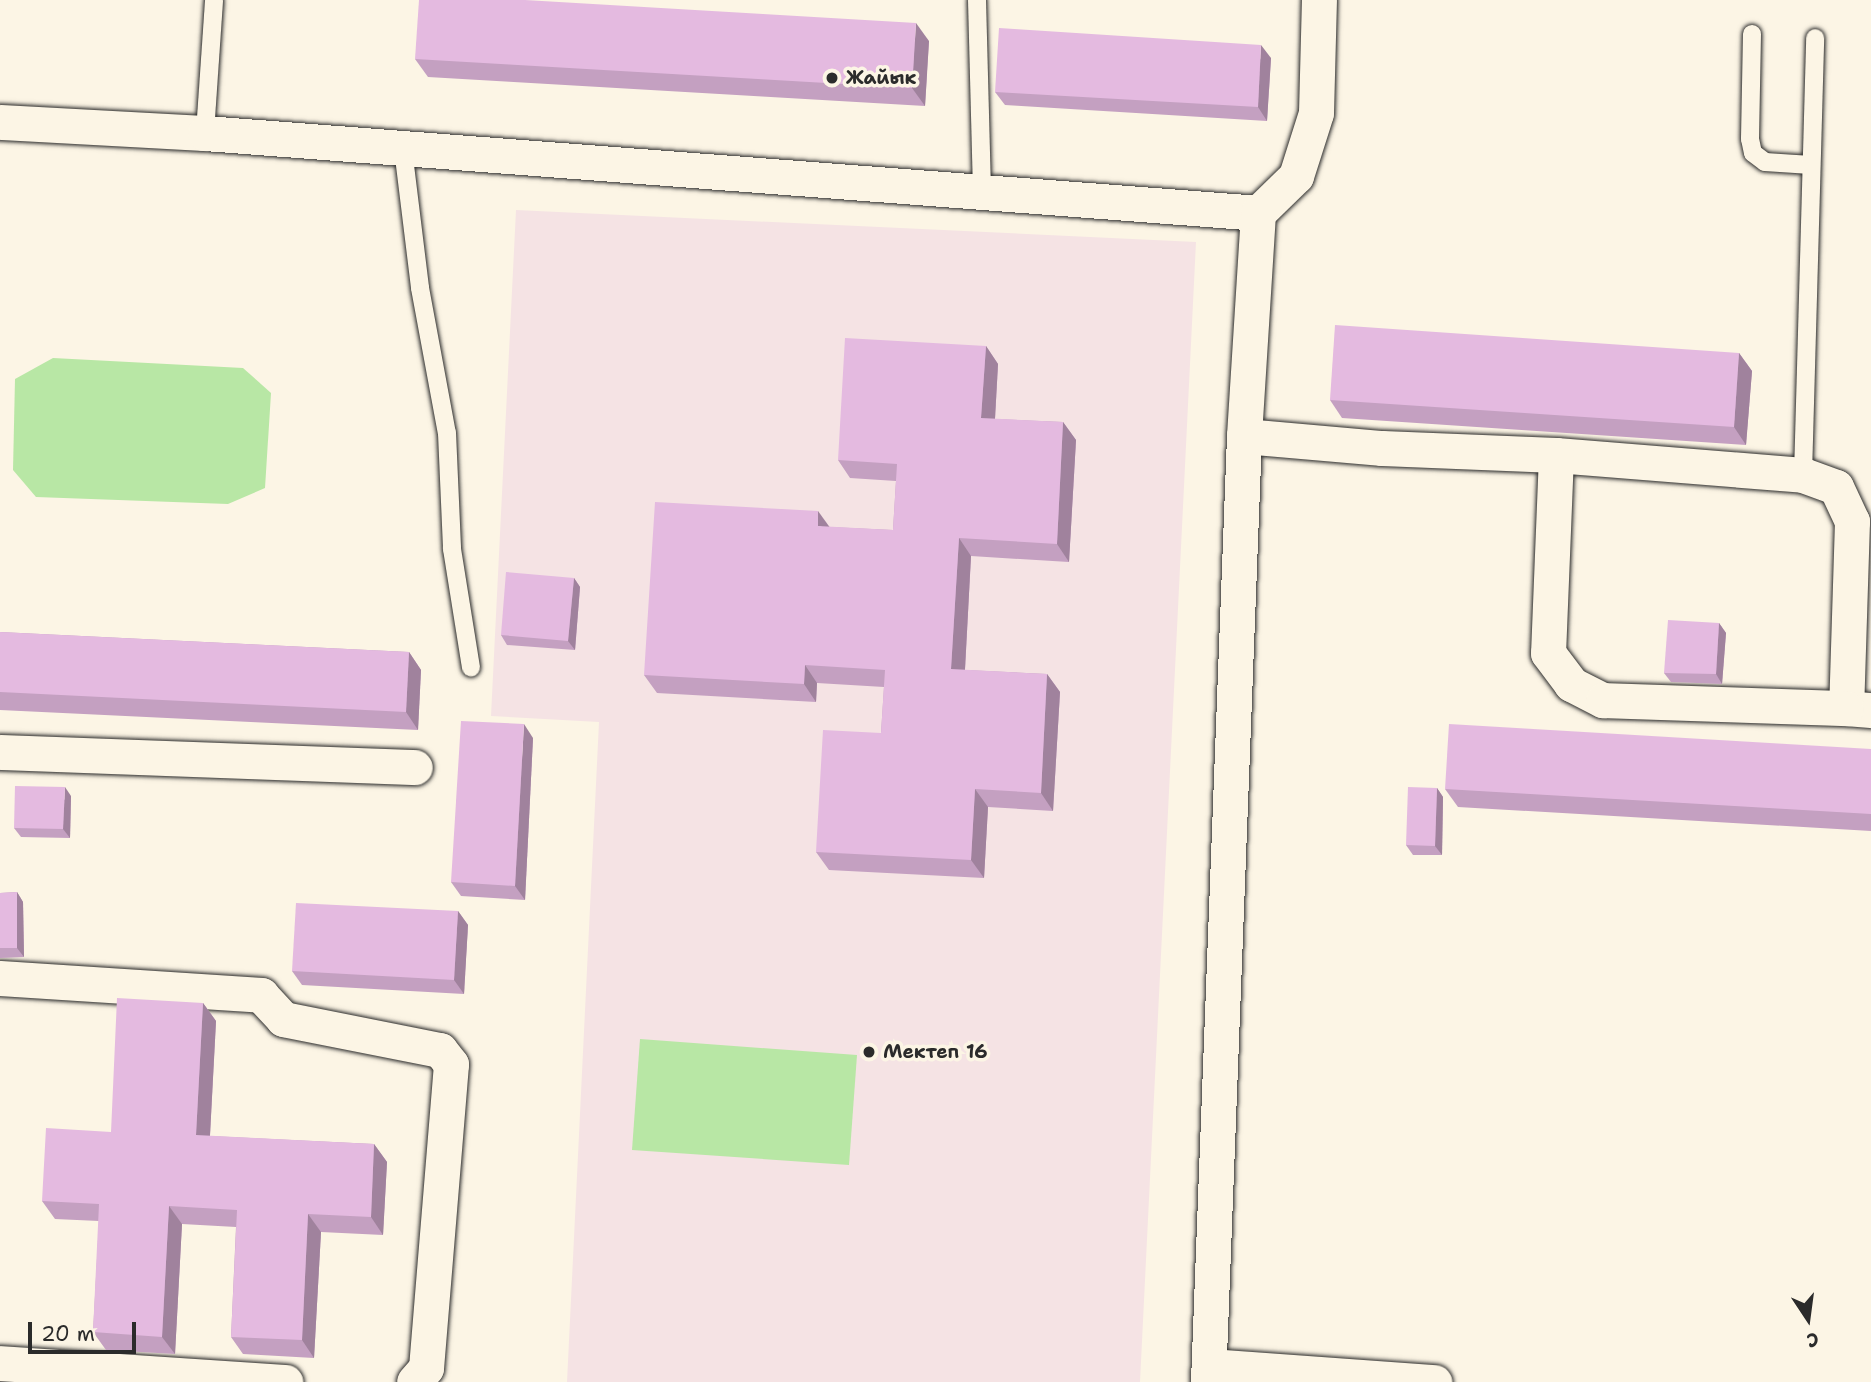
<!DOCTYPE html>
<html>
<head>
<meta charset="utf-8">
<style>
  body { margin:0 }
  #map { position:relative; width:1871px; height:1382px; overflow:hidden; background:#fcf5e5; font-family:"Shantell Sans",sans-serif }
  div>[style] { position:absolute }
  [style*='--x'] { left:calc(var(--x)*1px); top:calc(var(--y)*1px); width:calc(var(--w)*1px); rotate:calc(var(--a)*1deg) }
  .built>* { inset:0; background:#f5e3e4 }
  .green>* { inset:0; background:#b8e7a5 }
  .roads { filter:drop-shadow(0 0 2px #2b2b2b) drop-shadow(0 0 2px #2b2b2b) }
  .lane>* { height:18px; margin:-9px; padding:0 9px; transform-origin:9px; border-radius:9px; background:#fcf5e5 }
  .street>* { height:35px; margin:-17.5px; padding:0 17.5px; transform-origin:17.5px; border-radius:17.5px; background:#fcf5e5 }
  .wall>* { inset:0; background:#c4a0c1 }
  .shaded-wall>* { inset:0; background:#a0829d }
  .building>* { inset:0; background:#e4bae0 }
  .dots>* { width:19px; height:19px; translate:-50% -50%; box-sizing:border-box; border:4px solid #fcf5e5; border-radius:50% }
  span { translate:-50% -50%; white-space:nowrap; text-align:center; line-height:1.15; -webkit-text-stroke:7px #fcf5e5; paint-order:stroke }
  .poi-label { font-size:19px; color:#2b2b2b; font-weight:700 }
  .left { translate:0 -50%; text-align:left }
  .north { position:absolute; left:1773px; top:1284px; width:70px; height:70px; -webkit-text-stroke:5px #fcf5e5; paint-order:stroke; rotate:167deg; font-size:19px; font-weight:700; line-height:28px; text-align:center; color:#2b2b2b }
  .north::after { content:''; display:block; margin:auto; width:24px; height:32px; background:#2b2b2b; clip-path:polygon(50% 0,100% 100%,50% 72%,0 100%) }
  .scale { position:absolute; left:28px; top:1322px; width:108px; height:32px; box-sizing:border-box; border:4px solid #2b2b2b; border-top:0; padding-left:9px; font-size:21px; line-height:24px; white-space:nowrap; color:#2b2b2b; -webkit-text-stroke:5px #fcf5e5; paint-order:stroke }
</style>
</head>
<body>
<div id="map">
  <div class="built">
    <div style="clip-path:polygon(516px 210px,1196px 242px,1140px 1382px,567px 1382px,599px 722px,491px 716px)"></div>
  </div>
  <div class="green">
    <div style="clip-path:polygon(53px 358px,243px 368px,271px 393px,265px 488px,228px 504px,36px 497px,13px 470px,15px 379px)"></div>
    <div style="clip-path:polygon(640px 1039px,857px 1055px,849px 1165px,632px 1150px)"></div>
  </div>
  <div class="roads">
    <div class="lane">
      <div style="--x:977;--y:0;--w:192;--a:88.5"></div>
      <div style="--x:1752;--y:34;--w:105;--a:91.1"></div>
      <div style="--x:1750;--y:139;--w:14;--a:78"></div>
      <div style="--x:1753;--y:153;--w:15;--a:37"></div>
      <div style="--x:1765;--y:162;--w:46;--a:3.7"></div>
      <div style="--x:205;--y:133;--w:133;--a:-86.1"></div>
      <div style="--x:403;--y:149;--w:140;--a:83"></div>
      <div style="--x:420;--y:288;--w:147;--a:79.5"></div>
      <div style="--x:447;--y:433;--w:116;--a:87.5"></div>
      <div style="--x:452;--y:549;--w:120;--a:80.9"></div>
      <div style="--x:1803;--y:475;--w:437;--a:-88.4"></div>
    </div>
    <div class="street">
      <div style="--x:0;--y:122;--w:205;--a:3.1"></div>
      <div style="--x:205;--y:133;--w:1056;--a:4.34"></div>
      <div style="--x:1258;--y:213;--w:223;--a:93.6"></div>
      <div style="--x:1244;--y:436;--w:947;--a:92.18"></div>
      <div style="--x:1258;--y:213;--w:53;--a:-44.2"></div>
      <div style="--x:1296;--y:176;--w:66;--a:-72.4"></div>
      <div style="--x:1316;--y:113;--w:113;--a:-88.5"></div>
      <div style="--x:1244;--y:436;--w:139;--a:5"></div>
      <div style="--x:1382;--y:448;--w:174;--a:2.3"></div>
      <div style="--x:1556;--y:455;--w:248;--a:4.6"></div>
      <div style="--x:1803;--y:475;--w:35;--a:20"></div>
      <div style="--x:1836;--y:487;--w:38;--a:65"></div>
      <div style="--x:1852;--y:521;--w:187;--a:91.8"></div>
      <div style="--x:1846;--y:708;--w:25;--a:5"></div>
      <div style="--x:1556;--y:455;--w:198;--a:92.3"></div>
      <div style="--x:1548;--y:653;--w:39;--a:53"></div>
      <div style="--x:1571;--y:684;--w:36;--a:27"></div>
      <div style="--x:1603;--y:700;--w:243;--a:1.9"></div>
      <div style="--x:0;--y:752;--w:415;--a:2.1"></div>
      <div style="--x:0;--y:978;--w:262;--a:3.7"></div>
      <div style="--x:261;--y:995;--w:33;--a:47"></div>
      <div style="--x:283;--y:1019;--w:160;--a:11.2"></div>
      <div style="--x:440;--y:1050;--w:18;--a:52"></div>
      <div style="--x:451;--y:1064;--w:305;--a:94.7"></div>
      <div style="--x:426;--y:1368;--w:18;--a:131"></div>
      <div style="--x:0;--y:1363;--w:286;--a:3.8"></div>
      <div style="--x:1209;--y:1366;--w:226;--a:4.1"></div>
    </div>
  </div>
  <div class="wall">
    <div style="clip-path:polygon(929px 41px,925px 106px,428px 77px,415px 59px)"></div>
    <div style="clip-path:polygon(1271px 58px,1267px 121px,1005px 105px,995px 92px)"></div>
    <div style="clip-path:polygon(986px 346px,998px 364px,995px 419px,1063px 422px,1076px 440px,1069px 562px,971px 556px,965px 670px,1047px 674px,1060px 692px,1053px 811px,988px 807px,984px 878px,829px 870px,816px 852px,881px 733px,884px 687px,817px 683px,816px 702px,657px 693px,644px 675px,829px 527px,893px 530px,896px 481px,850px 478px,838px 460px)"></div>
    <div style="clip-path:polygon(1739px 353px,1752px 371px,1746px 445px,1342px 418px,1330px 400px)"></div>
    <div style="clip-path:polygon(574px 578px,580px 587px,575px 650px,507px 645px,501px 635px)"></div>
    <div style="clip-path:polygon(1719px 623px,1726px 633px,1722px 684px,1671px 682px,1664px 673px)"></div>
    <div style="clip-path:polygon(0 632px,409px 652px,421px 670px,418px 730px,0 710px)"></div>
    <div style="clip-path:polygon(533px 738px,525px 900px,461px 896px,451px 882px)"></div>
    <div style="clip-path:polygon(1871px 749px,1871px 831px,1458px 807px,1445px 789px)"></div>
    <div style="clip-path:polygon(1437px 788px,1443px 797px,1442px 855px,1413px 855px,1406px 845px)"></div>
    <div style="clip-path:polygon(71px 796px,70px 838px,21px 837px,14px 828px)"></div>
    <div style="clip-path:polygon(17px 892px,23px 902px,24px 957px,0 958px,0 893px)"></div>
    <div style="clip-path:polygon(458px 911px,468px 925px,464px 994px,302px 985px,292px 971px)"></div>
    <div style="clip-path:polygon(203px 1003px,216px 1021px,210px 1136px,374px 1144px,387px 1162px,383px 1235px,321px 1232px,314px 1358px,243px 1354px,231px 1337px,236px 1227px,182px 1224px,175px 1354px,106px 1350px,93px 1332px,99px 1221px,55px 1219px,42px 1201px,111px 1132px)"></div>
  </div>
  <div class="shaded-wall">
    <div style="clip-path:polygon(916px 23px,929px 41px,925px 106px,912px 88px)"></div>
    <div style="clip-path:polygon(1261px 45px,1271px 58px,1267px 121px,1258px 107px)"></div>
    <div style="clip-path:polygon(986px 346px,998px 364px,994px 436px,981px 418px)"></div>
    <div style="clip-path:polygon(1739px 353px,1752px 371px,1746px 445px,1734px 427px)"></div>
    <div style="clip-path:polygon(1063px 422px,1076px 440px,1069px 562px,1057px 544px)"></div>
    <div style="clip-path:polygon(818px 511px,831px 529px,818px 526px)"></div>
    <div style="clip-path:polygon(959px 538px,971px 556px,964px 687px,951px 669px)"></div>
    <div style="clip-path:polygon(574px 578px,580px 587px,575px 650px,568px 641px)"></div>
    <div style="clip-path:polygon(1719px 623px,1726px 633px,1722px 684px,1716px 674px)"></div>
    <div style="clip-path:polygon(409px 652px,421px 670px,418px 730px,406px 712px)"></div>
    <div style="clip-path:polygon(805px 665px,817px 683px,816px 702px,804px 684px)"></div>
    <div style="clip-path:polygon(1047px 674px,1060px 692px,1053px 811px,1041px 793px)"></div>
    <div style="clip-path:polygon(524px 724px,533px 738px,525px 900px,515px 886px)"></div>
    <div style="clip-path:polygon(65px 787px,71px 796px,70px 838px,63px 829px)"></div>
    <div style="clip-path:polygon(1437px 788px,1443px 797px,1442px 855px,1435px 846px)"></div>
    <div style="clip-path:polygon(975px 789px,988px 807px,984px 878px,971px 860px)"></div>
    <div style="clip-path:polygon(17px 892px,23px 902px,24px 957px,17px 948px)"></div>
    <div style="clip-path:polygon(458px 911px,468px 925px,464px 994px,454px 980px)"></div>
    <div style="clip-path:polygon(203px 1003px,216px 1021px,209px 1153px,196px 1135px)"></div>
    <div style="clip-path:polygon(374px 1144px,387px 1162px,383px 1235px,371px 1217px)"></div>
    <div style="clip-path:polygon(169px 1206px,182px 1224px,175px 1354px,162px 1337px)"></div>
    <div style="clip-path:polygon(308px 1214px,321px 1232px,314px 1358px,302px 1340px)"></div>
  </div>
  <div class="building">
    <div style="clip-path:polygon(419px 0,525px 0,916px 23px,912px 88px,415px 59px)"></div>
    <div style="clip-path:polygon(999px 28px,1261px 45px,1258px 107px,995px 92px)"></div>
    <div style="clip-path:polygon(1335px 325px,1739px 353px,1734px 427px,1330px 400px)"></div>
    <div style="clip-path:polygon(845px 338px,986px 346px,981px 418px,1063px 422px,1057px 544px,959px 538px,951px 669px,1047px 674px,1041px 793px,975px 789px,971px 860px,816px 852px,823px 730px,881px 733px,885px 670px,805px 665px,804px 684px,644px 675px,655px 502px,818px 511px,818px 526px,893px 530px,897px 464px,838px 460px)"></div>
    <div style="clip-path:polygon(506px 572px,574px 578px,568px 641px,501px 635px)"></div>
    <div style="clip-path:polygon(1668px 620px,1719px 623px,1716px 674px,1664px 673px)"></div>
    <div style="clip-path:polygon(0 632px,409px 652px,406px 712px,0 692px)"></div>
    <div style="clip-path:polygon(461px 721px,524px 724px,515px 886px,451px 882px)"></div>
    <div style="clip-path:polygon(1449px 724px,1871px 749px,1871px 814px,1445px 789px)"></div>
    <div style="clip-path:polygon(15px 786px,65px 787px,63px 829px,14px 828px)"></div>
    <div style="clip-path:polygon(1408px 787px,1437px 788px,1435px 846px,1406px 845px)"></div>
    <div style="clip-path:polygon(17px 892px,17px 948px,0 948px,0 893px)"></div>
    <div style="clip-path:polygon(296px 903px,458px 911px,454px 980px,292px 971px)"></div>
    <div style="clip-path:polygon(117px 998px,203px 1003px,196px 1135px,374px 1144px,371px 1217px,308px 1214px,302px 1340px,231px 1337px,237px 1210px,169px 1206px,162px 1337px,93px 1332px,99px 1204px,42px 1201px,46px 1128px,111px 1132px)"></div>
  </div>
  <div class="dots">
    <div style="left:832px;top:78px;background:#2b2b2b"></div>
    <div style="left:869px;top:1052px;background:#2b2b2b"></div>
  </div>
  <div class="poi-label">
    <span class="left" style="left:846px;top:78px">Жайык</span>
    <span class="left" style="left:883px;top:1052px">Мектеп 16</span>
  </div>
  <div class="north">С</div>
  <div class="scale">20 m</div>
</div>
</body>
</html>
